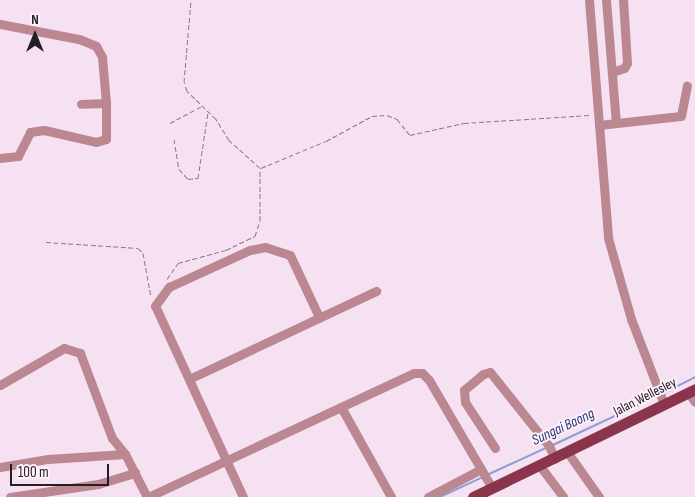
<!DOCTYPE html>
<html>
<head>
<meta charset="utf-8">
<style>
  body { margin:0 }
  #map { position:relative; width:695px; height:497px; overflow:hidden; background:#f5e1f1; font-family:"Sofia Sans Condensed",sans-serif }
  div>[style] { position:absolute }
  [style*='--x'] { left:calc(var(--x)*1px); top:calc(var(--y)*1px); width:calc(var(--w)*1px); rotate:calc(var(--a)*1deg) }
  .stream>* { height:2px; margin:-1px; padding:0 1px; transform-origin:1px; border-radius:1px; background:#8b9fd3 }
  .path>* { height:1px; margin-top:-0.5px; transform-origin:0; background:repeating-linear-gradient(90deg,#867983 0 5px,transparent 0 7.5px) }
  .minor>* { height:9px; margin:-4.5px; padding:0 4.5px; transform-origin:4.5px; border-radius:4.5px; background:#bb8892 }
  .major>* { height:11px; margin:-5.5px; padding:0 5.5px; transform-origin:5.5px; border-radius:5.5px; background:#8b354c }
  span { translate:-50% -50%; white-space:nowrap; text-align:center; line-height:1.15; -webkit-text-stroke:4px #fef1fb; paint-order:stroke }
  .street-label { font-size:14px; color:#241d22 }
  .water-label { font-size:15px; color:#263978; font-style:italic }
  .north { position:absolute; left:10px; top:10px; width:50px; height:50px; -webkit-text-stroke:4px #fef1fb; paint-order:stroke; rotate:0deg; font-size:14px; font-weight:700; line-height:20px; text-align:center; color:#241d22 }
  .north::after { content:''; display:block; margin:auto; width:18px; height:22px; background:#241d22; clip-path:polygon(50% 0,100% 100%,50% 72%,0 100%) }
  .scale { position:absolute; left:10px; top:464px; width:99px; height:22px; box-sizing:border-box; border:2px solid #241d22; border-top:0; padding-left:6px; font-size:15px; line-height:18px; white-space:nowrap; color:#241d22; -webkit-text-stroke:4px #fef1fb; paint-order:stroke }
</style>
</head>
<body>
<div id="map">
  <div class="stream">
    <div style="--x:664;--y:393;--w:35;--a:-27"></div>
    <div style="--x:553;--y:445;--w:115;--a:-25.2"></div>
    <div style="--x:487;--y:475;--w:65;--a:-24.6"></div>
    <div style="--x:440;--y:497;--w:47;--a:-24.9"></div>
  </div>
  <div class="path">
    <div style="--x:170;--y:123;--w:36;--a:-28"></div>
    <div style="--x:174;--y:139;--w:30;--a:81"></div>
    <div style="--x:179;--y:169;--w:13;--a:48"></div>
    <div style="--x:188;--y:179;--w:10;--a:-6"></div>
    <div style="--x:198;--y:178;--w:67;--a:-81.4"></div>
    <div style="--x:261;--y:168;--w:70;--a:-22.6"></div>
    <div style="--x:326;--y:141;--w:52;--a:-28.5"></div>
    <div style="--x:372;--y:116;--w:15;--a:-4"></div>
    <div style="--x:387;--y:115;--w:11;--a:22"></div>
    <div style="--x:397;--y:119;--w:21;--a:51"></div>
    <div style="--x:410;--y:135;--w:55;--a:-12.5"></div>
    <div style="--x:464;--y:123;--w:126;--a:-3.6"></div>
    <div style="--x:46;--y:242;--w:92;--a:3.7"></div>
    <div style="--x:138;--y:248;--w:7;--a:45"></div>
    <div style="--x:143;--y:253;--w:45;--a:79.7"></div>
    <div style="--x:167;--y:279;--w:19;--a:-55"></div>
    <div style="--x:178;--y:263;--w:50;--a:-15.2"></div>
    <div style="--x:226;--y:250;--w:32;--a:-26"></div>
    <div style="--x:255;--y:236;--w:16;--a:-72"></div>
    <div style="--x:260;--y:221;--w:53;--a:-90"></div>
    <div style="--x:260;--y:168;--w:42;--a:-137.9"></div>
    <div style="--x:229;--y:140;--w:25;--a:-122"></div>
    <div style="--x:216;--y:119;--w:40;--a:-136"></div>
    <div style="--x:187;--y:91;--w:9;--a:-108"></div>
    <div style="--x:184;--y:82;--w:82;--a:-85.1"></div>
  </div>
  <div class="minor">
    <div style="--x:589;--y:0;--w:239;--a:85.4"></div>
    <div style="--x:608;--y:238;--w:84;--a:74.1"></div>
    <div style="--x:631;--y:319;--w:91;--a:68.8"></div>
    <div style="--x:606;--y:0;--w:123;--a:85.4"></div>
    <div style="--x:0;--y:24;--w:80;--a:10.8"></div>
    <div style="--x:79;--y:39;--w:18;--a:22"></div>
    <div style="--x:96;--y:46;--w:13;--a:61"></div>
    <div style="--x:102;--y:57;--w:46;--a:85"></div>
    <div style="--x:106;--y:103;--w:25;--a:178"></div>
    <div style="--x:612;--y:72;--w:13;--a:-18"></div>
    <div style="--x:624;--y:68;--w:6;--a:-59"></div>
    <div style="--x:627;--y:63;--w:63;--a:-93.6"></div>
    <div style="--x:599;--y:125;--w:82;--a:-6.3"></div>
    <div style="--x:681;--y:116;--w:31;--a:-79"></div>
    <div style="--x:0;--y:158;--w:18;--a:-6"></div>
    <div style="--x:18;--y:156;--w:27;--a:-63"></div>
    <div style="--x:30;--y:132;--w:14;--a:-8"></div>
    <div style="--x:44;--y:130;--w:53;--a:13"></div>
    <div style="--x:96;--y:142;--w:10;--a:-17"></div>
    <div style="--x:106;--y:139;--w:36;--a:-90"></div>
    <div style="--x:189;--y:379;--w:207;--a:-25.2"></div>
    <div style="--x:0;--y:385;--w:74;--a:-30"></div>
    <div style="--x:64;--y:348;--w:17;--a:17"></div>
    <div style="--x:80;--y:353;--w:91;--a:69.4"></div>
    <div style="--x:112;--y:438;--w:21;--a:51"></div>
    <div style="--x:125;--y:454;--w:48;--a:62.9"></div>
    <div style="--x:688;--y:392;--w:12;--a:55"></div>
    <div style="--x:341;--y:407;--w:103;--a:60.9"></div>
    <div style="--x:495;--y:448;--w:55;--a:-123.1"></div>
    <div style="--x:465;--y:402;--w:12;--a:-95"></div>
    <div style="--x:464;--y:390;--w:25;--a:-40"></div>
    <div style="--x:483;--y:374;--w:7;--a:-16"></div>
    <div style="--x:490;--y:372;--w:95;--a:51.4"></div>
    <div style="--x:549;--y:446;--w:14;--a:65"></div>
    <div style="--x:568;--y:453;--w:54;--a:54.8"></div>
    <div style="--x:540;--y:466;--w:39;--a:53"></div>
    <div style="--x:0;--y:467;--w:49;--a:-9.5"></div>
    <div style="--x:48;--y:459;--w:77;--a:-3.7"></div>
    <div style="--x:10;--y:497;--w:89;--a:-8.4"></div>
    <div style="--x:98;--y:484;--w:39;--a:-17"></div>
    <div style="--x:148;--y:497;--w:293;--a:-25"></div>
    <div style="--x:414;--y:373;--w:8;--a:0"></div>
    <div style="--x:422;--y:373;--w:10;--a:45"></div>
    <div style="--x:429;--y:380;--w:125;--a:59.7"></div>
    <div style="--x:243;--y:497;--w:210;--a:-114.7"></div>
    <div style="--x:155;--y:306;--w:24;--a:-54"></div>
    <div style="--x:169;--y:287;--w:89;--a:-24.6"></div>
    <div style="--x:250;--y:250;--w:15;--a:-11"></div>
    <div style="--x:265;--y:247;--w:26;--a:18"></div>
    <div style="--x:290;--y:255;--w:68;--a:64.9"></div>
    <div style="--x:428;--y:497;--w:60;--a:-27.8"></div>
  </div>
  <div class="major">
    <div style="--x:473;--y:497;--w:247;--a:-25.9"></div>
  </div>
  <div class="street-label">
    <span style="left:645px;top:397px;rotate:-27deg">Jalan Wellesley</span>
  </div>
  <div class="water-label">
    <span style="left:563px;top:427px;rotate:-25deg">Sungai Baong</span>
  </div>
  <div class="north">N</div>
  <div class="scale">100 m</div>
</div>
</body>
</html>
